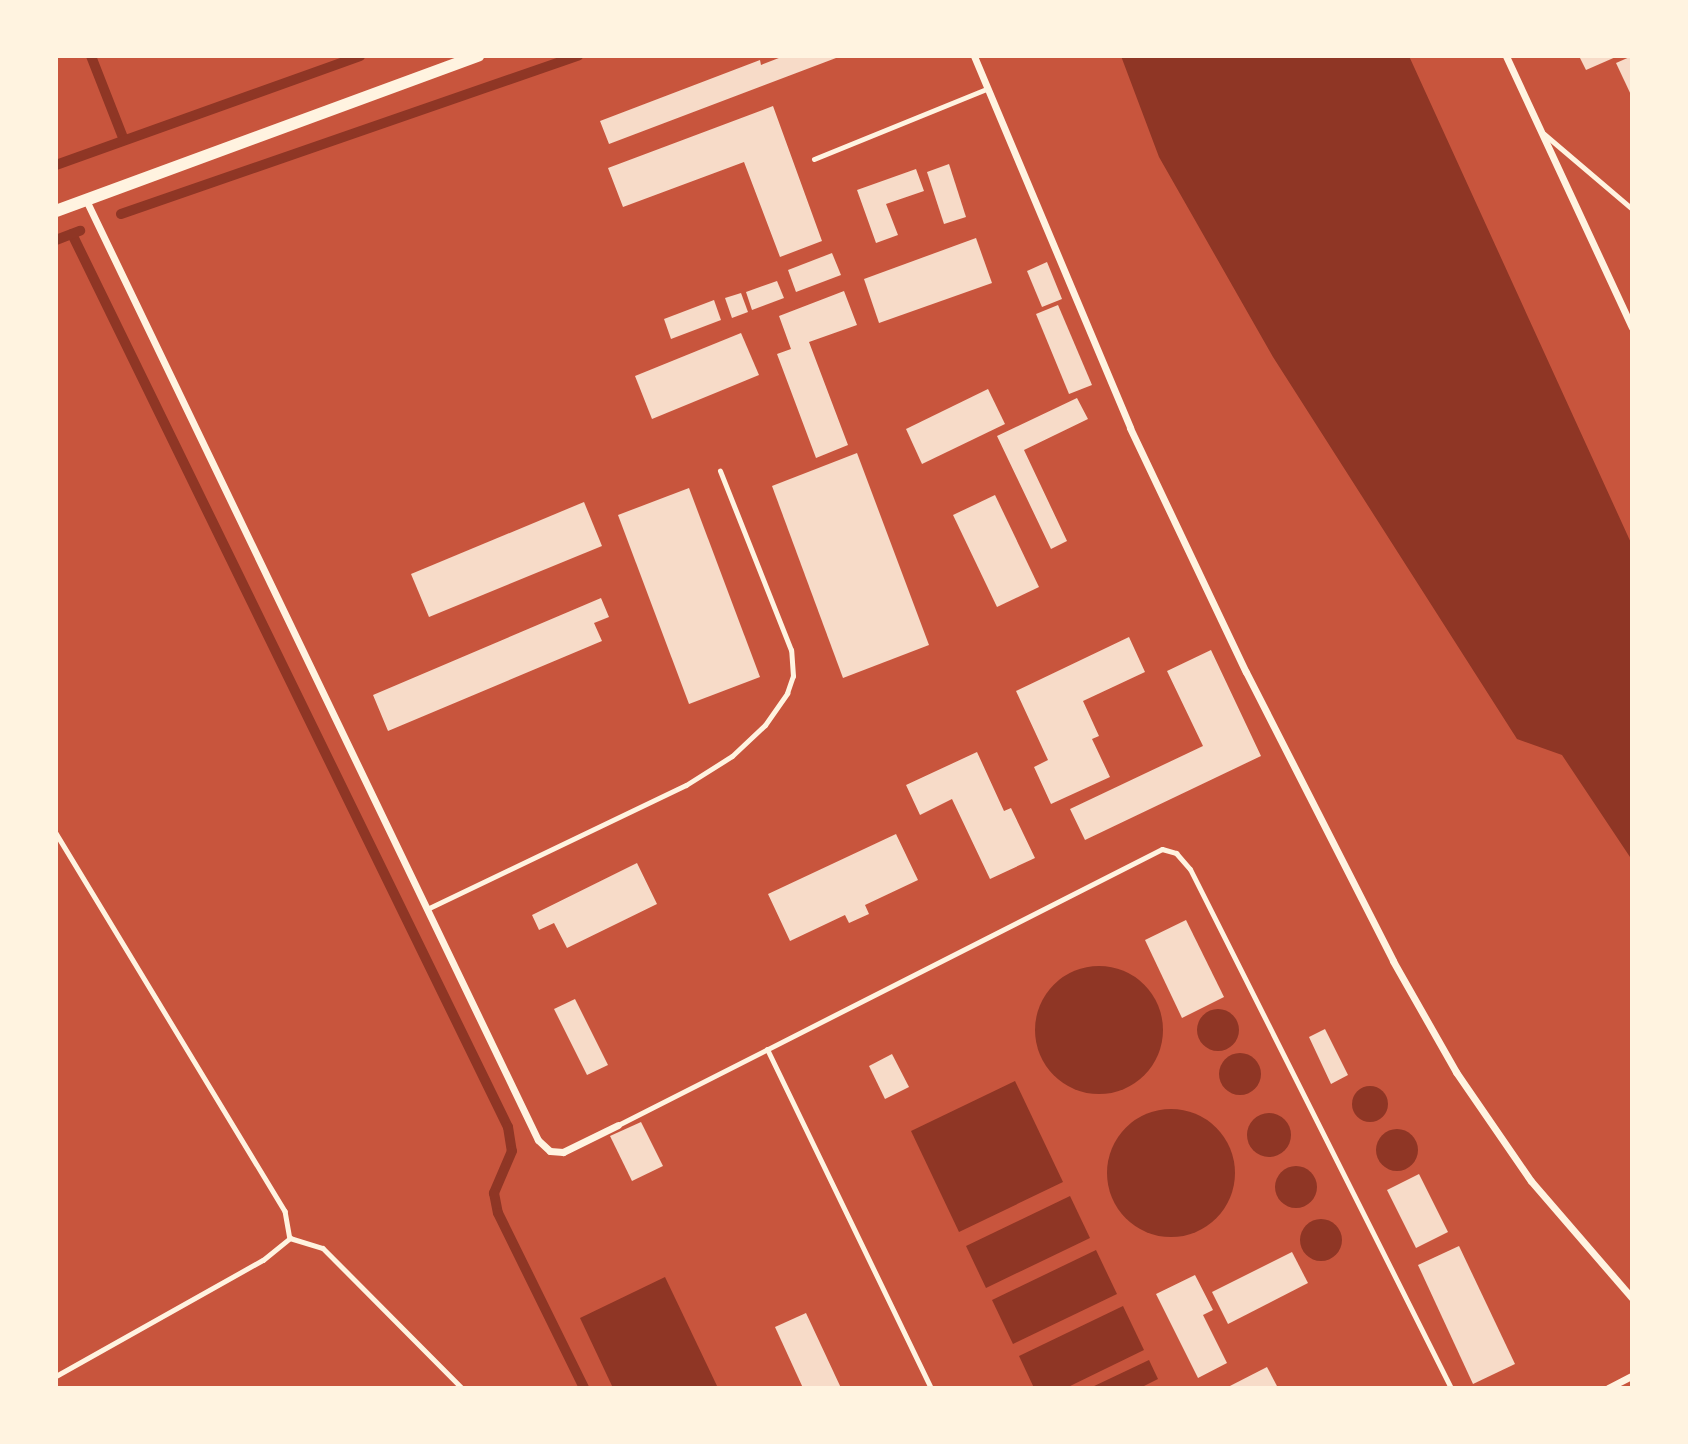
<!DOCTYPE html>
<html>
<head>
<meta charset="utf-8">
<style>
  body { margin:0 }
  #map { position:relative; width:1688px; height:1444px; overflow:hidden; background:#c8553d; font-family:Overpass,sans-serif }
  div>[style] { position:absolute }
  [style*='--x'] { left:calc(var(--x)*1px); top:calc(var(--y)*1px); width:calc(var(--w)*1px); rotate:calc(var(--a)*1deg) }
  .water>* { inset:0; background:#8f3625 }
  .round { border-radius:50% }
  .stream>* { height:10px; margin:-5px; padding:0 5px; transform-origin:5px; border-radius:5px; background:#8f3625 }
  .building>* { inset:0; background:#f7dbc8 }
  .path>* { height:4.5px; margin:-2.25px; padding:0 2.25px; transform-origin:2.25px; border-radius:2.25px; background:#fff3e0 }
  .service>* { height:5px; margin:-2.5px; padding:0 2.5px; transform-origin:2.5px; border-radius:2.5px; background:#fff3e0 }
  .minor>* { height:7px; margin:-3.5px; padding:0 3.5px; transform-origin:3.5px; border-radius:3.5px; background:#fff3e0 }
  .tertiary>* { height:12px; margin:-6px; padding:0 6px; transform-origin:6px; border-radius:6px; background:#fff3e0 }
  span { translate:-50% -50%; white-space:nowrap; text-align:center; line-height:1.15; -webkit-text-stroke:5px #fff3e0; paint-order:stroke }
  .frame { position:absolute; inset:0; border:58px solid #fff3e0; pointer-events:none }
</style>
</head>
<body>
<div id="map">
  <div class="water">
    <div style="clip-path:polygon(1121px 56px,1409px 56px,1632px 545px,1632px 860px,1562px 755px,1517px 739px,1273px 357px,1159px 157px)"></div>
    <div class="round" style="left:1035px;top:966px;width:128px;height:128px"></div>
    <div class="round" style="left:1197px;top:1009px;width:42px;height:42px"></div>
    <div class="round" style="left:1219px;top:1053px;width:42px;height:42px"></div>
    <div style="clip-path:polygon(1015px 1081px,1063px 1182px,959px 1232px,911px 1131px)"></div>
    <div class="round" style="left:1352px;top:1086px;width:36px;height:36px"></div>
    <div class="round" style="left:1107px;top:1109px;width:128px;height:128px"></div>
    <div class="round" style="left:1247px;top:1113px;width:44px;height:44px"></div>
    <div class="round" style="left:1376px;top:1129px;width:42px;height:42px"></div>
    <div class="round" style="left:1275px;top:1166px;width:42px;height:42px"></div>
    <div style="clip-path:polygon(1070px 1196px,1090px 1238px,986px 1288px,966px 1246px)"></div>
    <div class="round" style="left:1300px;top:1219px;width:42px;height:42px"></div>
    <div style="clip-path:polygon(1096px 1250px,1117px 1294px,1013px 1344px,992px 1300px)"></div>
    <div style="clip-path:polygon(665px 1277px,718px 1388px,613px 1388px,580px 1318px)"></div>
    <div style="clip-path:polygon(1123px 1306px,1144px 1350px,1066px 1388px,1034px 1388px,1019px 1356px)"></div>
    <div style="clip-path:polygon(1149px 1360px,1158px 1379px,1140px 1388px,1090px 1388px)"></div>
  </div>
  <div class="stream">
    <div style="--x:91;--y:56;--w:90;--a:68.6"></div>
    <div style="--x:56;--y:165;--w:323;--a:-19.7"></div>
    <div style="--x:121;--y:214;--w:484;--a:-19.1"></div>
    <div style="--x:72;--y:234;--w:994;--a:63.98"></div>
    <div style="--x:508;--y:1127;--w:24;--a:81"></div>
    <div style="--x:512;--y:1151;--w:46;--a:113.2"></div>
    <div style="--x:494;--y:1193;--w:20;--a:79"></div>
    <div style="--x:498;--y:1213;--w:195;--a:63.8"></div>
    <div style="--x:56;--y:240;--w:26;--a:-21"></div>
  </div>
  <div class="building">
    <div style="clip-path:polygon(784px 56px,836px 58px,609px 144px,600px 121px,760px 60px,761px 65px)"></div>
    <div style="clip-path:polygon(1579px 56px,1618px 56px,1586px 70px)"></div>
    <div style="clip-path:polygon(1632px 56px,1632px 97px,1616px 63px)"></div>
    <div style="clip-path:polygon(773px 106px,822px 241px,780px 257px,744px 162px,623px 207px,608px 168px)"></div>
    <div style="clip-path:polygon(949px 164px,966px 217px,944px 224px,927px 172px)"></div>
    <div style="clip-path:polygon(916px 169px,924px 191px,886px 204px,898px 235px,876px 243px,857px 190px)"></div>
    <div style="clip-path:polygon(976px 238px,992px 283px,879px 323px,864px 279px)"></div>
    <div style="clip-path:polygon(832px 253px,841px 275px,796px 292px,788px 270px)"></div>
    <div style="clip-path:polygon(1047px 262px,1062px 299px,1042px 307px,1027px 271px)"></div>
    <div style="clip-path:polygon(777px 281px,784px 298px,752px 310px,746px 292px)"></div>
    <div style="clip-path:polygon(844px 291px,857px 325px,809px 342px,848px 445px,816px 458px,777px 354px,791px 349px,779px 316px)"></div>
    <div style="clip-path:polygon(741px 293px,748px 312px,732px 318px,725px 298px)"></div>
    <div style="clip-path:polygon(714px 300px,721px 320px,671px 339px,664px 319px)"></div>
    <div style="clip-path:polygon(1058px 305px,1092px 385px,1069px 394px,1036px 314px)"></div>
    <div style="clip-path:polygon(741px 333px,759px 375px,652px 419px,635px 376px)"></div>
    <div style="clip-path:polygon(988px 389px,1005px 424px,922px 464px,906px 429px)"></div>
    <div style="clip-path:polygon(1077px 398px,1088px 419px,1024px 450px,1067px 541px,1051px 549px,997px 436px)"></div>
    <div style="clip-path:polygon(857px 453px,929px 645px,843px 678px,772px 486px)"></div>
    <div style="clip-path:polygon(689px 488px,760px 677px,689px 704px,618px 515px)"></div>
    <div style="clip-path:polygon(995px 495px,1039px 587px,997px 607px,953px 515px)"></div>
    <div style="clip-path:polygon(584px 502px,602px 546px,429px 617px,411px 574px)"></div>
    <div style="clip-path:polygon(601px 598px,609px 617px,594px 623px,602px 641px,388px 731px,373px 695px)"></div>
    <div style="clip-path:polygon(1129px 637px,1145px 672px,1083px 701px,1099px 736px,1092px 739px,1110px 777px,1051px 804px,1034px 767px,1048px 760px,1016px 691px)"></div>
    <div style="clip-path:polygon(1211px 650px,1261px 756px,1085px 840px,1070px 809px,1203px 746px,1167px 671px)"></div>
    <div style="clip-path:polygon(977px 752px,1004px 811px,1011px 808px,1035px 858px,990px 879px,952px 799px,920px 815px,906px 785px)"></div>
    <div style="clip-path:polygon(896px 834px,918px 880px,865px 905px,869px 914px,849px 923px,845px 915px,790px 941px,768px 894px)"></div>
    <div style="clip-path:polygon(637px 863px,657px 904px,567px 948px,554px 923px,539px 930px,532px 915px)"></div>
    <div style="clip-path:polygon(1186px 920px,1224px 997px,1182px 1018px,1145px 940px)"></div>
    <div style="clip-path:polygon(575px 999px,608px 1065px,587px 1075px,554px 1009px)"></div>
    <div style="clip-path:polygon(1325px 1029px,1348px 1075px,1331px 1084px,1309px 1037px)"></div>
    <div style="clip-path:polygon(892px 1054px,909px 1087px,885px 1099px,869px 1066px)"></div>
    <div style="clip-path:polygon(641px 1122px,663px 1166px,632px 1181px,610px 1136px)"></div>
    <div style="clip-path:polygon(1419px 1174px,1448px 1232px,1416px 1248px,1387px 1190px)"></div>
    <div style="clip-path:polygon(1459px 1246px,1515px 1364px,1473px 1384px,1418px 1265px)"></div>
    <div style="clip-path:polygon(1292px 1252px,1308px 1283px,1228px 1324px,1212px 1292px)"></div>
    <div style="clip-path:polygon(1195px 1275px,1213px 1310px,1203px 1315px,1227px 1363px,1198px 1378px,1156px 1294px)"></div>
    <div style="clip-path:polygon(806px 1313px,841px 1388px,803px 1388px,775px 1327px)"></div>
    <div style="clip-path:polygon(1267px 1367px,1278px 1388px,1226px 1388px)"></div>
  </div>
  <div class="path">
    <div style="--x:56;--y:833;--w:442;--a:58.8"></div>
    <div style="--x:285;--y:1211;--w:27;--a:80"></div>
    <div style="--x:290;--y:1238;--w:34;--a:17"></div>
    <div style="--x:323;--y:1248;--w:197;--a:45.2"></div>
    <div style="--x:56;--y:1376;--w:237;--a:-29.3"></div>
    <div style="--x:263;--y:1260;--w:35;--a:-39"></div>
  </div>
  <div class="service">
    <div style="--x:1544;--y:134;--w:116;--a:40.4"></div>
    <div style="--x:814;--y:159;--w:186;--a:-22.1"></div>
    <div style="--x:427;--y:909;--w:287;--a:-25.6"></div>
    <div style="--x:686;--y:785;--w:54;--a:-32.2"></div>
    <div style="--x:732;--y:756;--w:45;--a:-43.2"></div>
    <div style="--x:765;--y:725;--w:39;--a:-55"></div>
    <div style="--x:787;--y:693;--w:18;--a:-71"></div>
    <div style="--x:793;--y:676;--w:26;--a:-94"></div>
    <div style="--x:791;--y:650;--w:193;--a:-111.6"></div>
    <div style="--x:767;--y:1049;--w:377;--a:64.2"></div>
    <div style="--x:618;--y:1125;--w:610;--a:-26.9"></div>
    <div style="--x:1162;--y:849;--w:15;--a:16"></div>
    <div style="--x:1176;--y:853;--w:21;--a:49"></div>
    <div style="--x:1190;--y:869;--w:581;--a:63.3"></div>
  </div>
  <div class="minor">
    <div style="--x:974;--y:56;--w:403;--a:67.2"></div>
    <div style="--x:1130;--y:428;--w:270;--a:64.6"></div>
    <div style="--x:1246;--y:672;--w:324;--a:63"></div>
    <div style="--x:1393;--y:961;--w:128;--a:60.4"></div>
    <div style="--x:1456;--y:1072;--w:132;--a:55.5"></div>
    <div style="--x:1531;--y:1181;--w:155;--a:49.2"></div>
    <div style="--x:1506;--y:56;--w:299;--a:65.1"></div>
    <div style="--x:86;--y:200;--w:1043;--a:64.32"></div>
    <div style="--x:538;--y:1140;--w:16;--a:43"></div>
    <div style="--x:550;--y:1151;--w:13;--a:4"></div>
    <div style="--x:563;--y:1152;--w:61;--a:-26.1"></div>
    <div style="--x:1608;--y:1388;--w:27;--a:-27"></div>
  </div>
  <div class="tertiary">
    <div style="--x:56;--y:211;--w:450;--a:-20.2"></div>
  </div>
  <div class="frame"></div>
</div>
</body>
</html>
